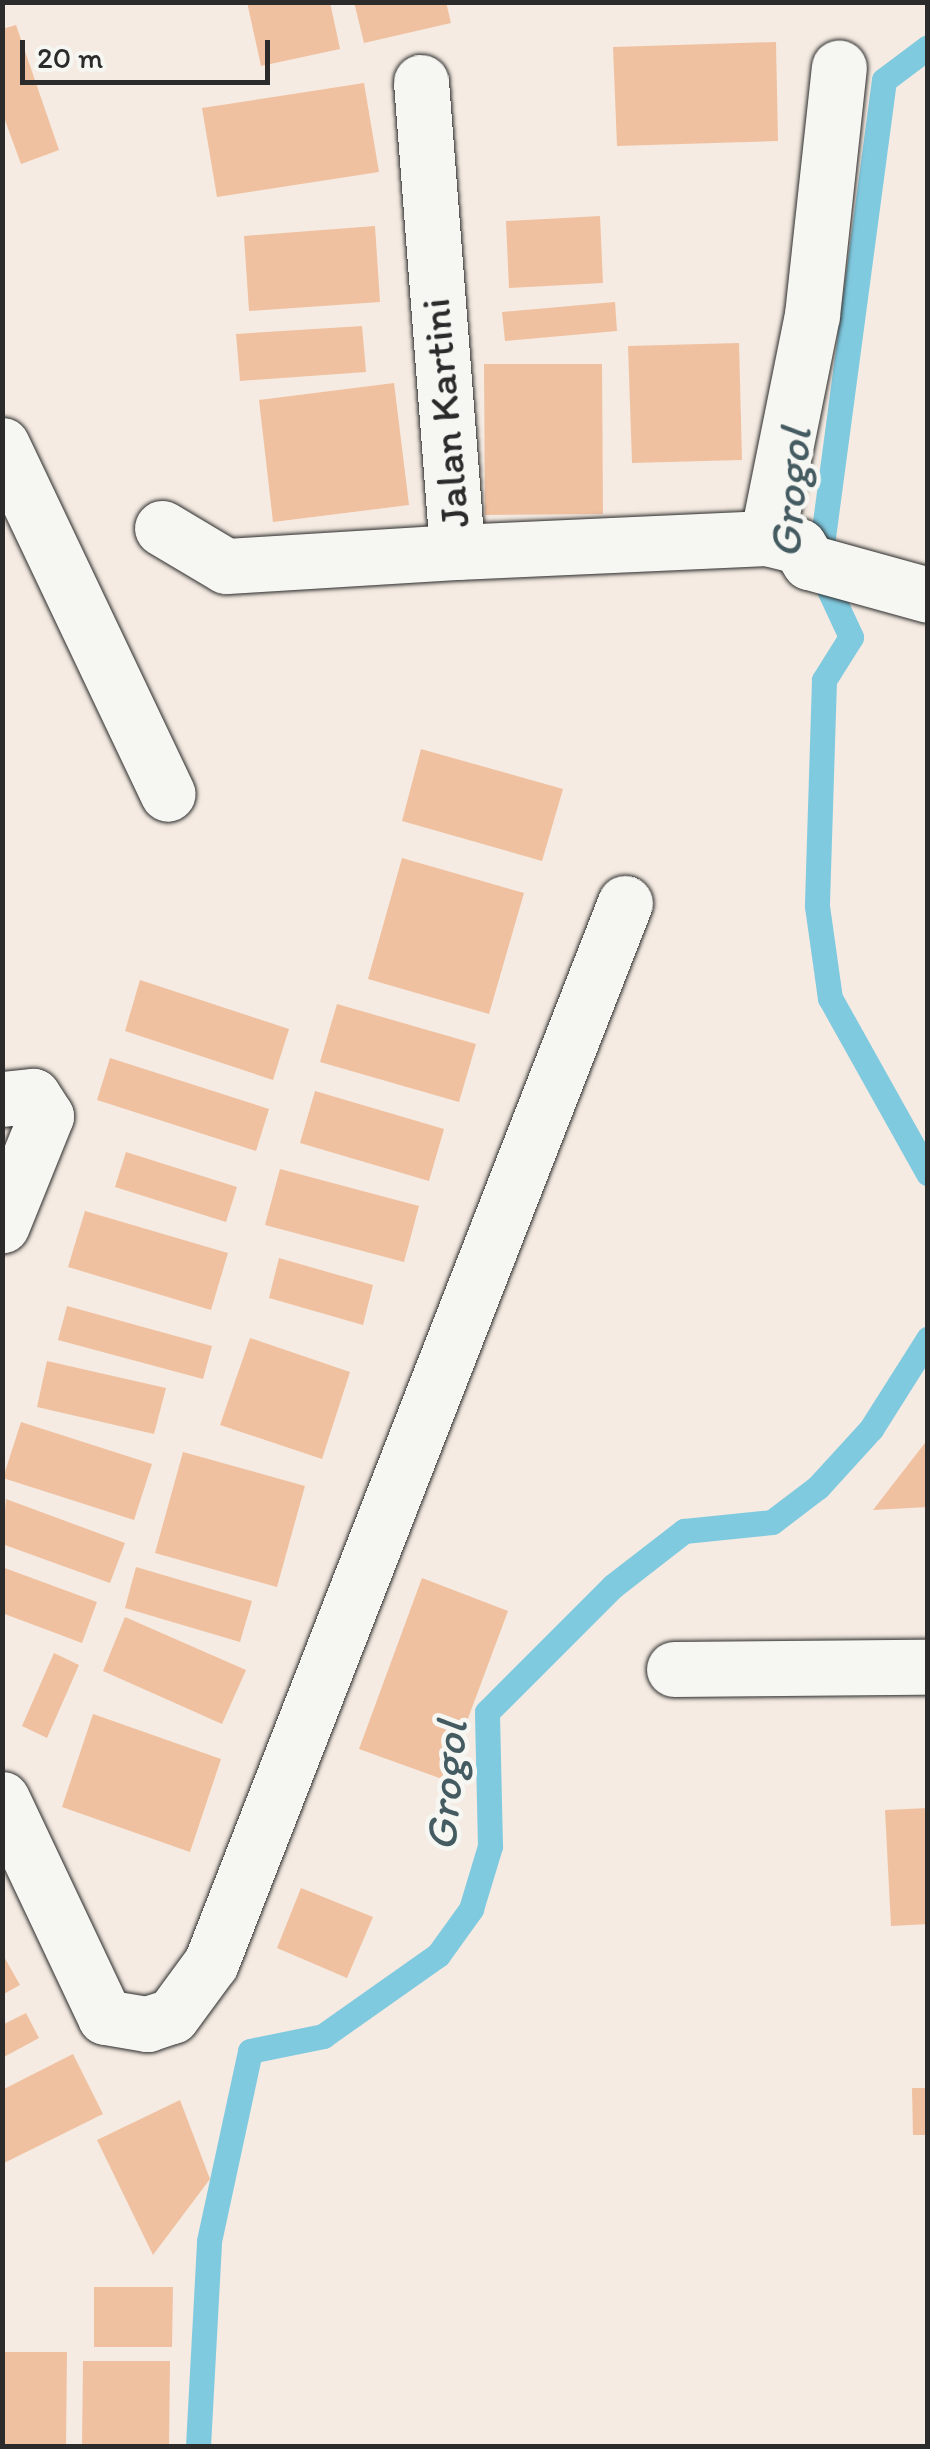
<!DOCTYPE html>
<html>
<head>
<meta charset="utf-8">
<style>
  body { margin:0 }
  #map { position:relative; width:930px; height:2449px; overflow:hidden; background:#f5ebe2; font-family:Itim,sans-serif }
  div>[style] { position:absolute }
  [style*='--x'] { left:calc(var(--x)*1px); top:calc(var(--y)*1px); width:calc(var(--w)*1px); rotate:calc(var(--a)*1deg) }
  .stream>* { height:25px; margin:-12.5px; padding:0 12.5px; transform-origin:12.5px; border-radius:12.5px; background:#80cae0 }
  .building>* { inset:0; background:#f0c1a0 }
  .roads { filter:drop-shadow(0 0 2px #2b2b2b) drop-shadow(0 0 2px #2b2b2b) }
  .minor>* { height:55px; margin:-27.5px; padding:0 27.5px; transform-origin:27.5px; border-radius:27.5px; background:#f6f6f2 }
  span { translate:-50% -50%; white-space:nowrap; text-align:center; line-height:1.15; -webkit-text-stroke:9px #f6f6f2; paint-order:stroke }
  .street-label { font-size:42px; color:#2b2b2b }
  .water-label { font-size:45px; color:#445b61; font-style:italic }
  .frame { position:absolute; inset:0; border:5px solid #2b2b2b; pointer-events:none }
  .scale { position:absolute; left:20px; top:40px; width:250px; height:45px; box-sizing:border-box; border:5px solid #2b2b2b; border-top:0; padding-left:12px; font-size:30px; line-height:35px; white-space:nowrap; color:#2b2b2b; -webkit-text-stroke:8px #f6f6f2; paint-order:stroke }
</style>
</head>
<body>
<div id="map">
  <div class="stream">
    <div style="--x:928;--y:47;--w:55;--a:143.1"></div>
    <div style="--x:884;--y:80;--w:492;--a:97.6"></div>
    <div style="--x:819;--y:568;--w:76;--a:65.1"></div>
    <div style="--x:851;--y:637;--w:51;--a:122.1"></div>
    <div style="--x:824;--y:680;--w:226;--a:91.8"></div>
    <div style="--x:817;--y:906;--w:93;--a:82"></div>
    <div style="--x:830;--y:998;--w:201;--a:60.8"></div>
    <div style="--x:198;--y:2446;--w:205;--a:-86.9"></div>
    <div style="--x:209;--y:2241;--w:194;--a:-77.8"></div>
    <div style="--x:250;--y:2051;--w:75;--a:-11.6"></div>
    <div style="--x:323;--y:2036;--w:141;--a:-35.2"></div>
    <div style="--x:438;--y:1955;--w:57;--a:-54.3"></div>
    <div style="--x:471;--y:1909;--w:66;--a:-73.2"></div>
    <div style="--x:490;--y:1846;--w:134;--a:-91.3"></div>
    <div style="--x:487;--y:1712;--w:178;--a:-45"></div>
    <div style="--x:613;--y:1586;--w:90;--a:-37.8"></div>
    <div style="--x:684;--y:1531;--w:88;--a:-5.8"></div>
    <div style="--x:772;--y:1522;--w:58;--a:-37.3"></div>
    <div style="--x:818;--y:1487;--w:79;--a:-47.6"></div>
    <div style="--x:871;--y:1429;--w:107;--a:-57.7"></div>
  </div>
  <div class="building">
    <div style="clip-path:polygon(247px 2px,330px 2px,340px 49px,261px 66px)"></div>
    <div style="clip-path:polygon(354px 2px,446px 2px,451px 23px,364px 43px)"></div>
    <div style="clip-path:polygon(16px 25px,59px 150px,21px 164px,2px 112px,2px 29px)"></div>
    <div style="clip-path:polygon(776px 42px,778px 141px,617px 146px,613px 47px)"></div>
    <div style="clip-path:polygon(364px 83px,379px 172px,217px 197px,202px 108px)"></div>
    <div style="clip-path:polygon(600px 216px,603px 283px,509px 288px,506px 221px)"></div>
    <div style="clip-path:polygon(375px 226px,380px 302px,249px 311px,244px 236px)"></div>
    <div style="clip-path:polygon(615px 302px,617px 331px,505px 341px,502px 312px)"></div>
    <div style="clip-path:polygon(362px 326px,366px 372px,240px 381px,236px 334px)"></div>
    <div style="clip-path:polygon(739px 343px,742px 460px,632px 463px,628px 346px)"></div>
    <div style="clip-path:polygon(484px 364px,602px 364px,603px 514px,485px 515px)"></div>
    <div style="clip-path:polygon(394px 383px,409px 505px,273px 522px,259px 400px)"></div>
    <div style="clip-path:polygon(421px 749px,563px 789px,542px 861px,402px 821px)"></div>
    <div style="clip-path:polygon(402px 858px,524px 893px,489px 1014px,368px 979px)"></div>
    <div style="clip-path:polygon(140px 980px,289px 1029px,273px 1080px,125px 1031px)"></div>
    <div style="clip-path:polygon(337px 1004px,476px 1044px,459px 1102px,320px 1062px)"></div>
    <div style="clip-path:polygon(110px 1058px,269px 1109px,256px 1151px,97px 1100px)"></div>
    <div style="clip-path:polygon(315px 1091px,444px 1129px,429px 1181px,300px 1143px)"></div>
    <div style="clip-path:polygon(126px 1152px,237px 1187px,226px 1222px,115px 1187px)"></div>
    <div style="clip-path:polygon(280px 1169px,419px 1206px,404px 1262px,265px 1225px)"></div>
    <div style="clip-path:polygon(85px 1211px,228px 1253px,211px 1310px,68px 1267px)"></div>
    <div style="clip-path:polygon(279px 1258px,373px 1285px,363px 1325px,269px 1298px)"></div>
    <div style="clip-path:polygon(67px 1306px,212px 1346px,203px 1379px,58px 1340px)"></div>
    <div style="clip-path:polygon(250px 1338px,350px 1372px,322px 1459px,220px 1425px)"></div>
    <div style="clip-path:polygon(47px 1361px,166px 1388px,154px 1434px,37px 1407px)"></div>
    <div style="clip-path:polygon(21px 1422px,152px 1464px,134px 1520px,3px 1478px)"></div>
    <div style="clip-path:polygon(928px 1439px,928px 1507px,873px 1510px)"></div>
    <div style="clip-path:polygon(183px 1452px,305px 1486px,277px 1587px,155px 1553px)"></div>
    <div style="clip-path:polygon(6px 1499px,125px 1543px,110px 1583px,2px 1544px)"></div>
    <div style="clip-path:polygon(2px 1567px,97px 1602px,82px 1643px,2px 1613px)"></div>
    <div style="clip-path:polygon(136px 1567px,252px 1601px,240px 1642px,125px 1608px)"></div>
    <div style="clip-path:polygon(422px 1578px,508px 1611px,445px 1780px,359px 1749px)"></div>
    <div style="clip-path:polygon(125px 1617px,246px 1670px,222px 1724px,103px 1671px)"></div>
    <div style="clip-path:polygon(54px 1653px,79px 1665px,47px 1738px,22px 1726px)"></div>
    <div style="clip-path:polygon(93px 1714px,221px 1759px,190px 1852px,62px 1807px)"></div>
    <div style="clip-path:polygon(928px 1808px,928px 1924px,891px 1926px,885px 1810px)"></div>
    <div style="clip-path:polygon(301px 1888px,373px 1917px,347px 1978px,277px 1948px)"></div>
    <div style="clip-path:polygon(2px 1953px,20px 1985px,2px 1995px)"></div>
    <div style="clip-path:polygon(26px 2013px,39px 2038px,2px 2058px,2px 2025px)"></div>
    <div style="clip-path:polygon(73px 2054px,103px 2114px,2px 2164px,2px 2090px)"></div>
    <div style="clip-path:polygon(912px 2088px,928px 2088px,928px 2135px,913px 2135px)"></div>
    <div style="clip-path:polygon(180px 2100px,210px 2179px,153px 2255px,97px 2140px)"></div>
    <div style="clip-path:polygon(94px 2287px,173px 2287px,172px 2347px,94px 2347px)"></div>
    <div style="clip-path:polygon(2px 2352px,67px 2352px,66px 2446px,2px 2446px)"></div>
    <div style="clip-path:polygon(83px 2361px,170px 2361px,169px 2446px,82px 2446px)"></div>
  </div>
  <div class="roads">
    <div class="minor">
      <div style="--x:421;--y:82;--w:471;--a:85.6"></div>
      <div style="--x:457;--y:552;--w:310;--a:-2.6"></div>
      <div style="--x:767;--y:538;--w:33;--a:14"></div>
      <div style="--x:799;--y:546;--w:19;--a:58"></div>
      <div style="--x:809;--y:562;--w:123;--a:15.5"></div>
      <div style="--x:2;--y:445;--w:386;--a:64.6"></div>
      <div style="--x:162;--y:528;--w:74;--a:30.7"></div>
      <div style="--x:226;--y:566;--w:231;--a:-3.5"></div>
      <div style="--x:767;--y:538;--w:227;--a:-78.6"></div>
      <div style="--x:812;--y:315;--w:249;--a:-83.8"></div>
      <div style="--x:2;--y:1099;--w:31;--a:-6"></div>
      <div style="--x:33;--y:1096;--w:24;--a:57"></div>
      <div style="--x:46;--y:1116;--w:118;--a:112"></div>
      <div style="--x:674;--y:1669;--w:254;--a:-0.5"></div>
      <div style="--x:2;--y:1799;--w:241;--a:64.7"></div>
      <div style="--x:105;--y:2017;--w:43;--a:9.5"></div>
      <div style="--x:147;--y:2024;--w:26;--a:-18"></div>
      <div style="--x:172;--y:2016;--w:66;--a:-53.7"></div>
      <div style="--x:211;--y:1963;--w:1138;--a:-68.67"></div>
    </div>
  </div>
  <div class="street-label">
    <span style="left:445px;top:413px;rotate:-95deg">Jalan Kartini</span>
  </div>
  <div class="water-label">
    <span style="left:790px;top:493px;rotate:-85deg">Grogol</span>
    <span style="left:446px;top:1786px;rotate:-85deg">Grogol</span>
  </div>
  <div class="frame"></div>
  <div class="scale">20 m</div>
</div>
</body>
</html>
